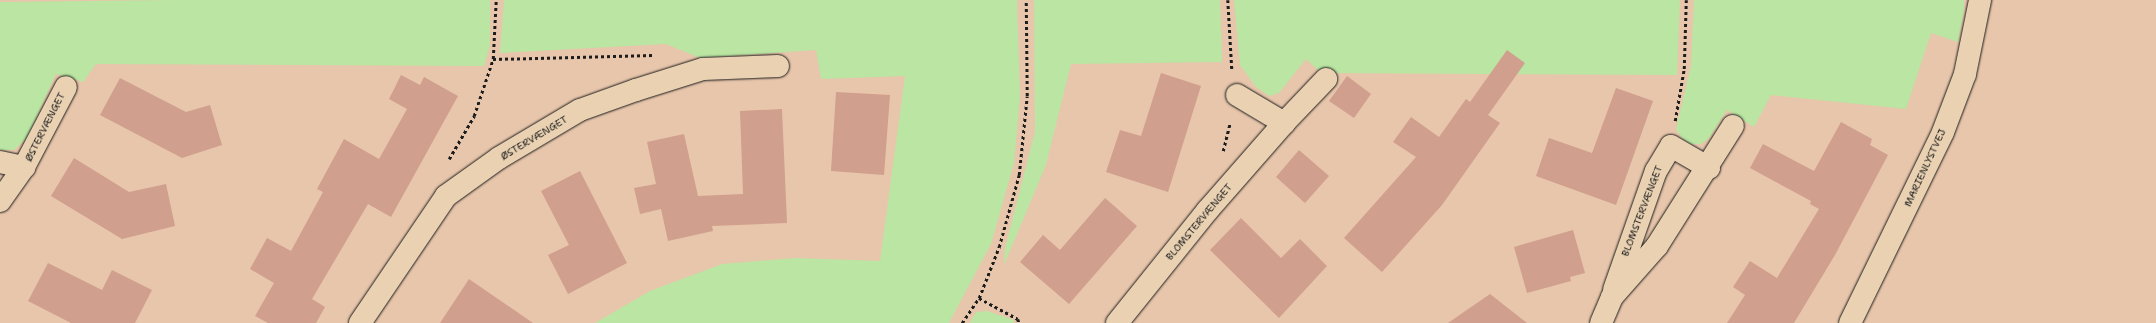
<!DOCTYPE html>
<html>
<head>
<meta charset="utf-8">
<style>
  body { margin:0 }
  #map { position:relative; width:2156px; height:323px; overflow:hidden; background:#e8c6ab; font-family:"Shantell Sans",sans-serif }
  div>[style] { position:absolute }
  [style*='--x'] { left:calc(var(--x)*1px); top:calc(var(--y)*1px); width:calc(var(--w)*1px); rotate:calc(var(--a)*1deg) }
  .green>* { inset:0; background:#bae5a2 }
  .building>* { inset:0; background:#d09f8d }
  .path>* { height:2.5px; margin-top:-1.25px; transform-origin:0; background:repeating-linear-gradient(90deg,#1c1c1c 0 3px,transparent 0 6px) }
  .roads { filter:drop-shadow(0 0 1px #1c1c1c) drop-shadow(0 0 1px #1c1c1c) }
  .street>* { height:22px; margin:-11px; padding:0 11px; transform-origin:11px; border-radius:11px; background:#e9d1b2 }
  span { translate:-50% -50%; white-space:nowrap; text-align:center; line-height:1.15; -webkit-text-stroke:4px #e9d1b2; paint-order:stroke }
  .street-label { font-size:10px; color:#1c1c1c }
</style>
</head>
<body>
<div id="map">
  <div class="green">
    <div style="clip-path:polygon(174px 0,490px 0,490px 45px,484px 66px,96px 64px,83px 82px,56px 74px,27px 138px,14px 150px,0 150px,0 2px)"></div>
    <div style="clip-path:polygon(504px 0,1017px 0,1020px 97px,1014px 163px,991px 244px,949px 323px,595px 323px,650px 291px,722px 264px,795px 258px,880px 261px,905px 76px,821px 79px,816px 50px,700px 58px,666px 44px,500px 53px)"></div>
    <div style="clip-path:polygon(1034px 0,1220px 0,1222px 62px,1071px 64px,1046px 165px,1004px 265px,1005px 248px,1035px 132px)"></div>
    <div style="clip-path:polygon(1234px 0,1680px 0,1677px 75px,1321px 73px,1306px 59px,1279px 93px,1269px 96px,1256px 87px,1240px 65px)"></div>
    <div style="clip-path:polygon(1694px 0,1964px 0,1964px 11px,1958px 42px,1931px 33px,1906px 109px,1771px 95px,1754px 127px,1727px 110px,1709px 138px,1701px 144px,1690px 144px,1681px 137px,1676px 129px,1691px 66px)"></div>
    <div style="clip-path:polygon(987px 311px,1014px 320px,1013px 323px,970px 323px,976px 312px)"></div>
  </div>
  <div class="building">
    <div style="clip-path:polygon(1507px 50px,1525px 63px,1488px 115px,1500px 123px,1442px 205px,1382px 272px,1344px 238px,1416px 157px,1393px 142px,1411px 117px,1439px 137px,1466px 99px,1470px 102px)"></div>
    <div style="clip-path:polygon(1161px 73px,1201px 86px,1168px 192px,1106px 172px,1120px 130px,1141px 136px)"></div>
    <div style="clip-path:polygon(401px 75px,420px 85px,424px 77px,458px 96px,391px 217px,368px 204px,312px 299px,325px 307px,316px 323px,268px 323px,255px 316px,274px 283px,250px 269px,267px 238px,291px 251px,323px 192px,317px 189px,344px 139px,379px 159px,407px 109px,389px 99px)"></div>
    <div style="clip-path:polygon(1347px 76px,1371px 94px,1354px 118px,1329px 101px)"></div>
    <div style="clip-path:polygon(120px 78px,186px 112px,210px 105px,222px 145px,182px 158px,100px 115px)"></div>
    <div style="clip-path:polygon(1616px 88px,1653px 101px,1616px 205px,1536px 176px,1549px 138px,1592px 153px)"></div>
    <div style="clip-path:polygon(836px 92px,890px 95px,884px 175px,831px 171px)"></div>
    <div style="clip-path:polygon(782px 109px,787px 223px,712px 226px,713px 231px,668px 241px,661px 209px,640px 214px,634px 188px,656px 184px,647px 142px,684px 134px,698px 196px,743px 194px,740px 111px)"></div>
    <div style="clip-path:polygon(1841px 122px,1872px 139px,1870px 145px,1888px 155px,1835px 255px,1794px 323px,1727px 323px,1745px 295px,1733px 287px,1750px 261px,1777px 278px,1819px 209px,1810px 204px,1811px 201px,1750px 168px,1763px 144px,1814px 171px)"></div>
    <div style="clip-path:polygon(1299px 150px,1329px 176px,1305px 203px,1276px 177px)"></div>
    <div style="clip-path:polygon(74px 158px,129px 192px,166px 184px,175px 226px,122px 239px,51px 196px)"></div>
    <div style="clip-path:polygon(580px 171px,627px 263px,568px 294px,548px 255px,569px 245px,541px 191px)"></div>
    <div style="clip-path:polygon(1105px 198px,1137px 226px,1069px 304px,1020px 262px,1043px 235px,1060px 250px)"></div>
    <div style="clip-path:polygon(1241px 218px,1281px 258px,1300px 239px,1327px 266px,1279px 318px,1210px 250px)"></div>
    <div style="clip-path:polygon(1573px 230px,1585px 273px,1570px 277px,1571px 281px,1527px 293px,1514px 247px)"></div>
    <div style="clip-path:polygon(48px 263px,102px 290px,112px 270px,152px 290px,135px 323px,71px 323px,28px 301px)"></div>
    <div style="clip-path:polygon(469px 279px,533px 323px,440px 323px)"></div>
    <div style="clip-path:polygon(1490px 294px,1527px 323px,1448px 323px)"></div>
  </div>
  <div class="path">
    <div style="--x:1228;--y:0;--w:69;--a:86.7"></div>
    <div style="--x:493;--y:59;--w:160;--a:-1.4"></div>
    <div style="--x:1675;--y:121;--w:53;--a:-80.2"></div>
    <div style="--x:1684;--y:69;--w:69;--a:-88.3"></div>
    <div style="--x:1223;--y:151;--w:29;--a:-76"></div>
    <div style="--x:449;--y:159;--w:50;--a:-59.8"></div>
    <div style="--x:474;--y:116;--w:60;--a:-71.6"></div>
    <div style="--x:493;--y:59;--w:59;--a:-87.1"></div>
    <div style="--x:979;--y:298;--w:44;--a:28.3"></div>
    <div style="--x:1018;--y:319;--w:4;--a:76"></div>
    <div style="--x:962;--y:323;--w:30;--a:-56"></div>
    <div style="--x:979;--y:298;--w:55;--a:-68.6"></div>
    <div style="--x:999;--y:247;--w:75;--a:-74.5"></div>
    <div style="--x:1019;--y:175;--w:79;--a:-84.2"></div>
    <div style="--x:1027;--y:96;--w:96;--a:-90.6"></div>
  </div>
  <div class="roads">
    <div class="street">
      <div style="--x:1237;--y:95;--w:55;--a:30.8"></div>
      <div style="--x:0;--y:162;--w:25;--a:12"></div>
      <div style="--x:0;--y:201;--w:42;--a:-54.8"></div>
      <div style="--x:24;--y:167;--w:90;--a:-62.3"></div>
      <div style="--x:1614;--y:290;--w:126;--a:-70.6"></div>
      <div style="--x:1656;--y:171;--w:29;--a:-59"></div>
      <div style="--x:1671;--y:146;--w:44;--a:30.1"></div>
      <div style="--x:360;--y:323;--w:153;--a:-55.9"></div>
      <div style="--x:446;--y:196;--w:65;--a:-35.6"></div>
      <div style="--x:499;--y:158;--w:94;--a:-30.7"></div>
      <div style="--x:580;--y:110;--w:59;--a:-19.7"></div>
      <div style="--x:636;--y:90;--w:70;--a:-17.4"></div>
      <div style="--x:703;--y:69;--w:75;--a:-2.3"></div>
      <div style="--x:1117;--y:323;--w:144;--a:-51.2"></div>
      <div style="--x:1207;--y:211;--w:117;--a:-48.8"></div>
      <div style="--x:1284;--y:123;--w:61;--a:-46.3"></div>
      <div style="--x:1601;--y:323;--w:28;--a:-67"></div>
      <div style="--x:1612;--y:297;--w:68;--a:-48.6"></div>
      <div style="--x:1657;--y:246;--w:142;--a:-57.7"></div>
      <div style="--x:1850;--y:323;--w:212;--a:-64"></div>
      <div style="--x:1943;--y:132;--w:62;--a:-69.2"></div>
      <div style="--x:1965;--y:74;--w:76;--a:-78.5"></div>
    </div>
  </div>
  <div class="street-label">
    <span style="left:45px;top:127px;rotate:-63deg">ØSTERVÆNGET</span>
    <span style="left:534px;top:138px;rotate:-31deg">ØSTERVÆNGET</span>
    <span style="left:1925px;top:168px;rotate:-65deg">MARIENLYSTVEJ</span>
    <span style="left:1642px;top:211px;rotate:-69deg">BLOMSTERVÆNGET</span>
    <span style="left:1199px;top:222px;rotate:-50deg">BLOMSTERVÆNGET</span>
  </div>
</div>
</body>
</html>
